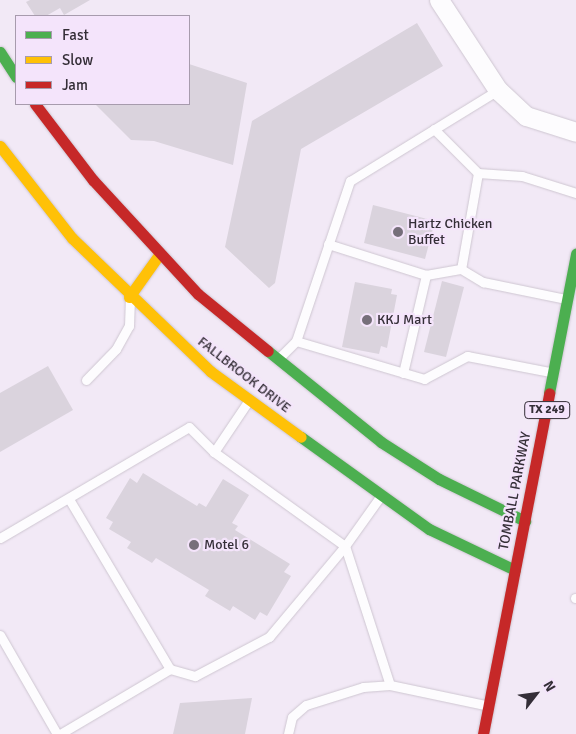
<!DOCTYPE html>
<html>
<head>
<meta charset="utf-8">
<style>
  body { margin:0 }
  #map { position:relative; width:576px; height:734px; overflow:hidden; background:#f2e9f6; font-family:Signika,sans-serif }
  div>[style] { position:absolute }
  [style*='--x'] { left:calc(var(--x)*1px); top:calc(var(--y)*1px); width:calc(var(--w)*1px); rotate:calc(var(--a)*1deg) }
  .building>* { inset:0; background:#dad3dd }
  .roads { filter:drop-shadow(0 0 1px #cec6d1) drop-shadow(0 0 1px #cec6d1) }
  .lane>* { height:9px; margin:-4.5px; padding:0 4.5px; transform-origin:4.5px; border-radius:4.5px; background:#fdfcfe }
  .street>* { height:19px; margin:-9.5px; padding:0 9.5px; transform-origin:9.5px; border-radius:9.5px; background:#fdfcfe }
  .fast>* { height:11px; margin:-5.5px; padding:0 5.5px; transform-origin:5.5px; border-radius:5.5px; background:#4caf50 }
  .slow>* { height:11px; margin:-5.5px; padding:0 5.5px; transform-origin:5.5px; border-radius:5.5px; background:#ffc107 }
  .jam>* { height:11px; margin:-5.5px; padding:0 5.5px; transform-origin:5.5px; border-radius:5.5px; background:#c62828 }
  .dots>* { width:14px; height:14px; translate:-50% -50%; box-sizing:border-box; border:2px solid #f4e4fb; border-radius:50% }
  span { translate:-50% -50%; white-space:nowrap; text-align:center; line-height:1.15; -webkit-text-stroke:4.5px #f4e4fb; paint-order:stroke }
  .shield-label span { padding:1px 4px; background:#f4e4fb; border:1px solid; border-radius:4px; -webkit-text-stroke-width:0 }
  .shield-label { font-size:12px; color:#342e37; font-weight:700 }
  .poi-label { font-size:14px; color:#342e37 }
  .left { translate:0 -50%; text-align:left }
  .street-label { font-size:14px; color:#342e37 }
  .legend { position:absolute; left:15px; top:15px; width:175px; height:90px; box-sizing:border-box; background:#f4e4fb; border:1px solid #a79bad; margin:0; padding:6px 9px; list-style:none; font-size:15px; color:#342e37 }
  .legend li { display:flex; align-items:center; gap:10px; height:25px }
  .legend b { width:25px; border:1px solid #a79bad }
  .north { position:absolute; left:511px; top:669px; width:50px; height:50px; -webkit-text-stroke:4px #f4e4fb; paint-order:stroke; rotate:60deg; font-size:14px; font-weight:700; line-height:20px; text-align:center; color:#342e37 }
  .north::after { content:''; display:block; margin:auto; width:18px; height:22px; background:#342e37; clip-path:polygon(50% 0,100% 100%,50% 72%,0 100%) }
</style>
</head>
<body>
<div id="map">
  <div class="building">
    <div style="clip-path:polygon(30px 0,90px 0,64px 15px,60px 8px,46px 16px,35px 16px,26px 2px)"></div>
    <div style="clip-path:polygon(417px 23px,443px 66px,301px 149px,275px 283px,269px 288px,225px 247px,252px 121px)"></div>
    <div style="clip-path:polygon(189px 64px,247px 83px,233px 165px,154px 141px,131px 140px,95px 104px,189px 104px)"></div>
    <div style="clip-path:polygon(373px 205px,435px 221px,425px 259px,364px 243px)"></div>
    <div style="clip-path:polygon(442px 281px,464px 287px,446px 357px,424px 352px)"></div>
    <div style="clip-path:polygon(355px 282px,392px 289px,391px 294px,397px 295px,387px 348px,381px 346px,379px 354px,342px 347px)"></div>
    <div style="clip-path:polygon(48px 366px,73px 410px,0 452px,0 393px)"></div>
    <div style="clip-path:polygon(143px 473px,197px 506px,199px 503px,206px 507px,223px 479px,249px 495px,232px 523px,238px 526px,235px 530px,290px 564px,284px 572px,291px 576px,267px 616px,260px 612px,255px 620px,233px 606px,230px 611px,205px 596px,209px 590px,156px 558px,152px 563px,127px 548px,131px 542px,109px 529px,113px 522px,106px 518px,130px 478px,137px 483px)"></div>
    <div style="clip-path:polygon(252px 698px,245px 734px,173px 734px,180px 703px)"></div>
  </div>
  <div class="roads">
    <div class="lane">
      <div style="--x:434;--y:129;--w:62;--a:45"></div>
      <div style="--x:478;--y:173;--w:97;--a:100"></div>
      <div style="--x:461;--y:269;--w:26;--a:31"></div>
      <div style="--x:483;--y:282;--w:85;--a:11.6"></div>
      <div style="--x:478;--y:173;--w:44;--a:3.9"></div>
      <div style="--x:522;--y:176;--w:57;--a:17.5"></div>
      <div style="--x:328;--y:244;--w:103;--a:17.6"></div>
      <div style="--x:296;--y:341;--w:134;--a:16.5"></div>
      <div style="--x:424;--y:379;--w:49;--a:-28.1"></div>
      <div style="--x:467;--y:356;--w:85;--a:10.9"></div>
      <div style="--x:280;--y:357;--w:23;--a:-45"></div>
      <div style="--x:296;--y:341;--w:169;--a:-71.4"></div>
      <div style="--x:350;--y:181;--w:174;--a:-31.6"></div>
      <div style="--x:403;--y:373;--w:101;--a:-76.8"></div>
      <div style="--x:426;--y:275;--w:36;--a:-10"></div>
      <div style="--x:86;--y:380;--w:43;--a:-45.9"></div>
      <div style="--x:116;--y:349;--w:26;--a:-61"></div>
      <div style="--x:129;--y:326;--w:24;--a:-88"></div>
      <div style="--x:249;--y:400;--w:63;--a:123.9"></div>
      <div style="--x:214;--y:452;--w:161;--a:35.7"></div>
      <div style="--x:345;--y:546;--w:60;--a:-54.5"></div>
      <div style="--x:69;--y:499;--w:198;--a:59.3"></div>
      <div style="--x:170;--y:669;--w:26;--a:16"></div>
      <div style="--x:195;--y:676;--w:84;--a:-27.8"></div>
      <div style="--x:269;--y:637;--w:119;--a:-50.1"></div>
      <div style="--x:0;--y:538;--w:219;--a:-30.4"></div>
      <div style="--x:189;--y:427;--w:35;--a:45"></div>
      <div style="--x:345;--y:546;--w:146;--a:72.1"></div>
      <div style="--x:575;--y:598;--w:1;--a:0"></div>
      <div style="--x:0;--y:635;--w:114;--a:60.1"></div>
      <div style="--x:60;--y:734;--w:128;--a:-30.6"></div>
      <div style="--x:288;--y:734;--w:17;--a:-77"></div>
      <div style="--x:292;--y:717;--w:18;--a:-41"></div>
      <div style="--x:306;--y:705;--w:60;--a:-17.5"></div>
      <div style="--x:363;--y:687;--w:27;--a:-4"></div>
      <div style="--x:390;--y:685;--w:97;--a:11.9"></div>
    </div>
    <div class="street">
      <div style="--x:439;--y:0;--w:108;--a:56.8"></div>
      <div style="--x:498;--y:90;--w:38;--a:43"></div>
      <div style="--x:526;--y:116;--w:52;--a:17.7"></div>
    </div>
    <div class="fast">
      <div style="--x:0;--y:52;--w:30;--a:57"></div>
      <div style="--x:268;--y:351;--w:145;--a:38.8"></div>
      <div style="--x:381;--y:442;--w:69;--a:32.5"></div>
      <div style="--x:439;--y:479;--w:96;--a:26"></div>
      <div style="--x:549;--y:393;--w:142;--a:-79"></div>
      <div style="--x:301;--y:437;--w:158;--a:35.7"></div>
      <div style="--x:429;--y:529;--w:95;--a:25.5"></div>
    </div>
    <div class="slow">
      <div style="--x:0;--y:146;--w:117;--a:52"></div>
      <div style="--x:72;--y:238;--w:192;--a:43.9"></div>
      <div style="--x:210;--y:371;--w:112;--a:36"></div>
      <div style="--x:129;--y:297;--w:52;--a:-54.5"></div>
    </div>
    <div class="jam">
      <div style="--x:35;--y:104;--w:96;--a:52.7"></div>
      <div style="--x:93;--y:180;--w:155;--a:47.4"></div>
      <div style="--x:198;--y:294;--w:90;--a:39.2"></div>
      <div style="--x:483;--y:734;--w:347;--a:-79"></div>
    </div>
  </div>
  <div class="dots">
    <div style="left:398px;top:232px;background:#766f7a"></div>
    <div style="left:367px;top:320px;background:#766f7a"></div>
    <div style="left:194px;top:545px;background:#766f7a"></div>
  </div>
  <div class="shield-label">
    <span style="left:547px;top:410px">TX 249</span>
  </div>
  <div class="poi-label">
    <span class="left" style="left:408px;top:232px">Hartz Chicken<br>Buffet</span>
    <span class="left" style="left:377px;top:320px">KKJ Mart</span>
    <span class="left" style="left:204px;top:545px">Motel 6</span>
  </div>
  <div class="street-label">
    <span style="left:244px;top:375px;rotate:38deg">FALLBROOK DRIVE</span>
    <span style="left:515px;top:491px;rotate:-79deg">TOMBALL PARKWAY</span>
  </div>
  <ul class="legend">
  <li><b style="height:6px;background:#4caf50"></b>Fast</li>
  <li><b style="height:6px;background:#ffc107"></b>Slow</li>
  <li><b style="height:6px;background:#c62828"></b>Jam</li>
  </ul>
  <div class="north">N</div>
</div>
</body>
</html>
